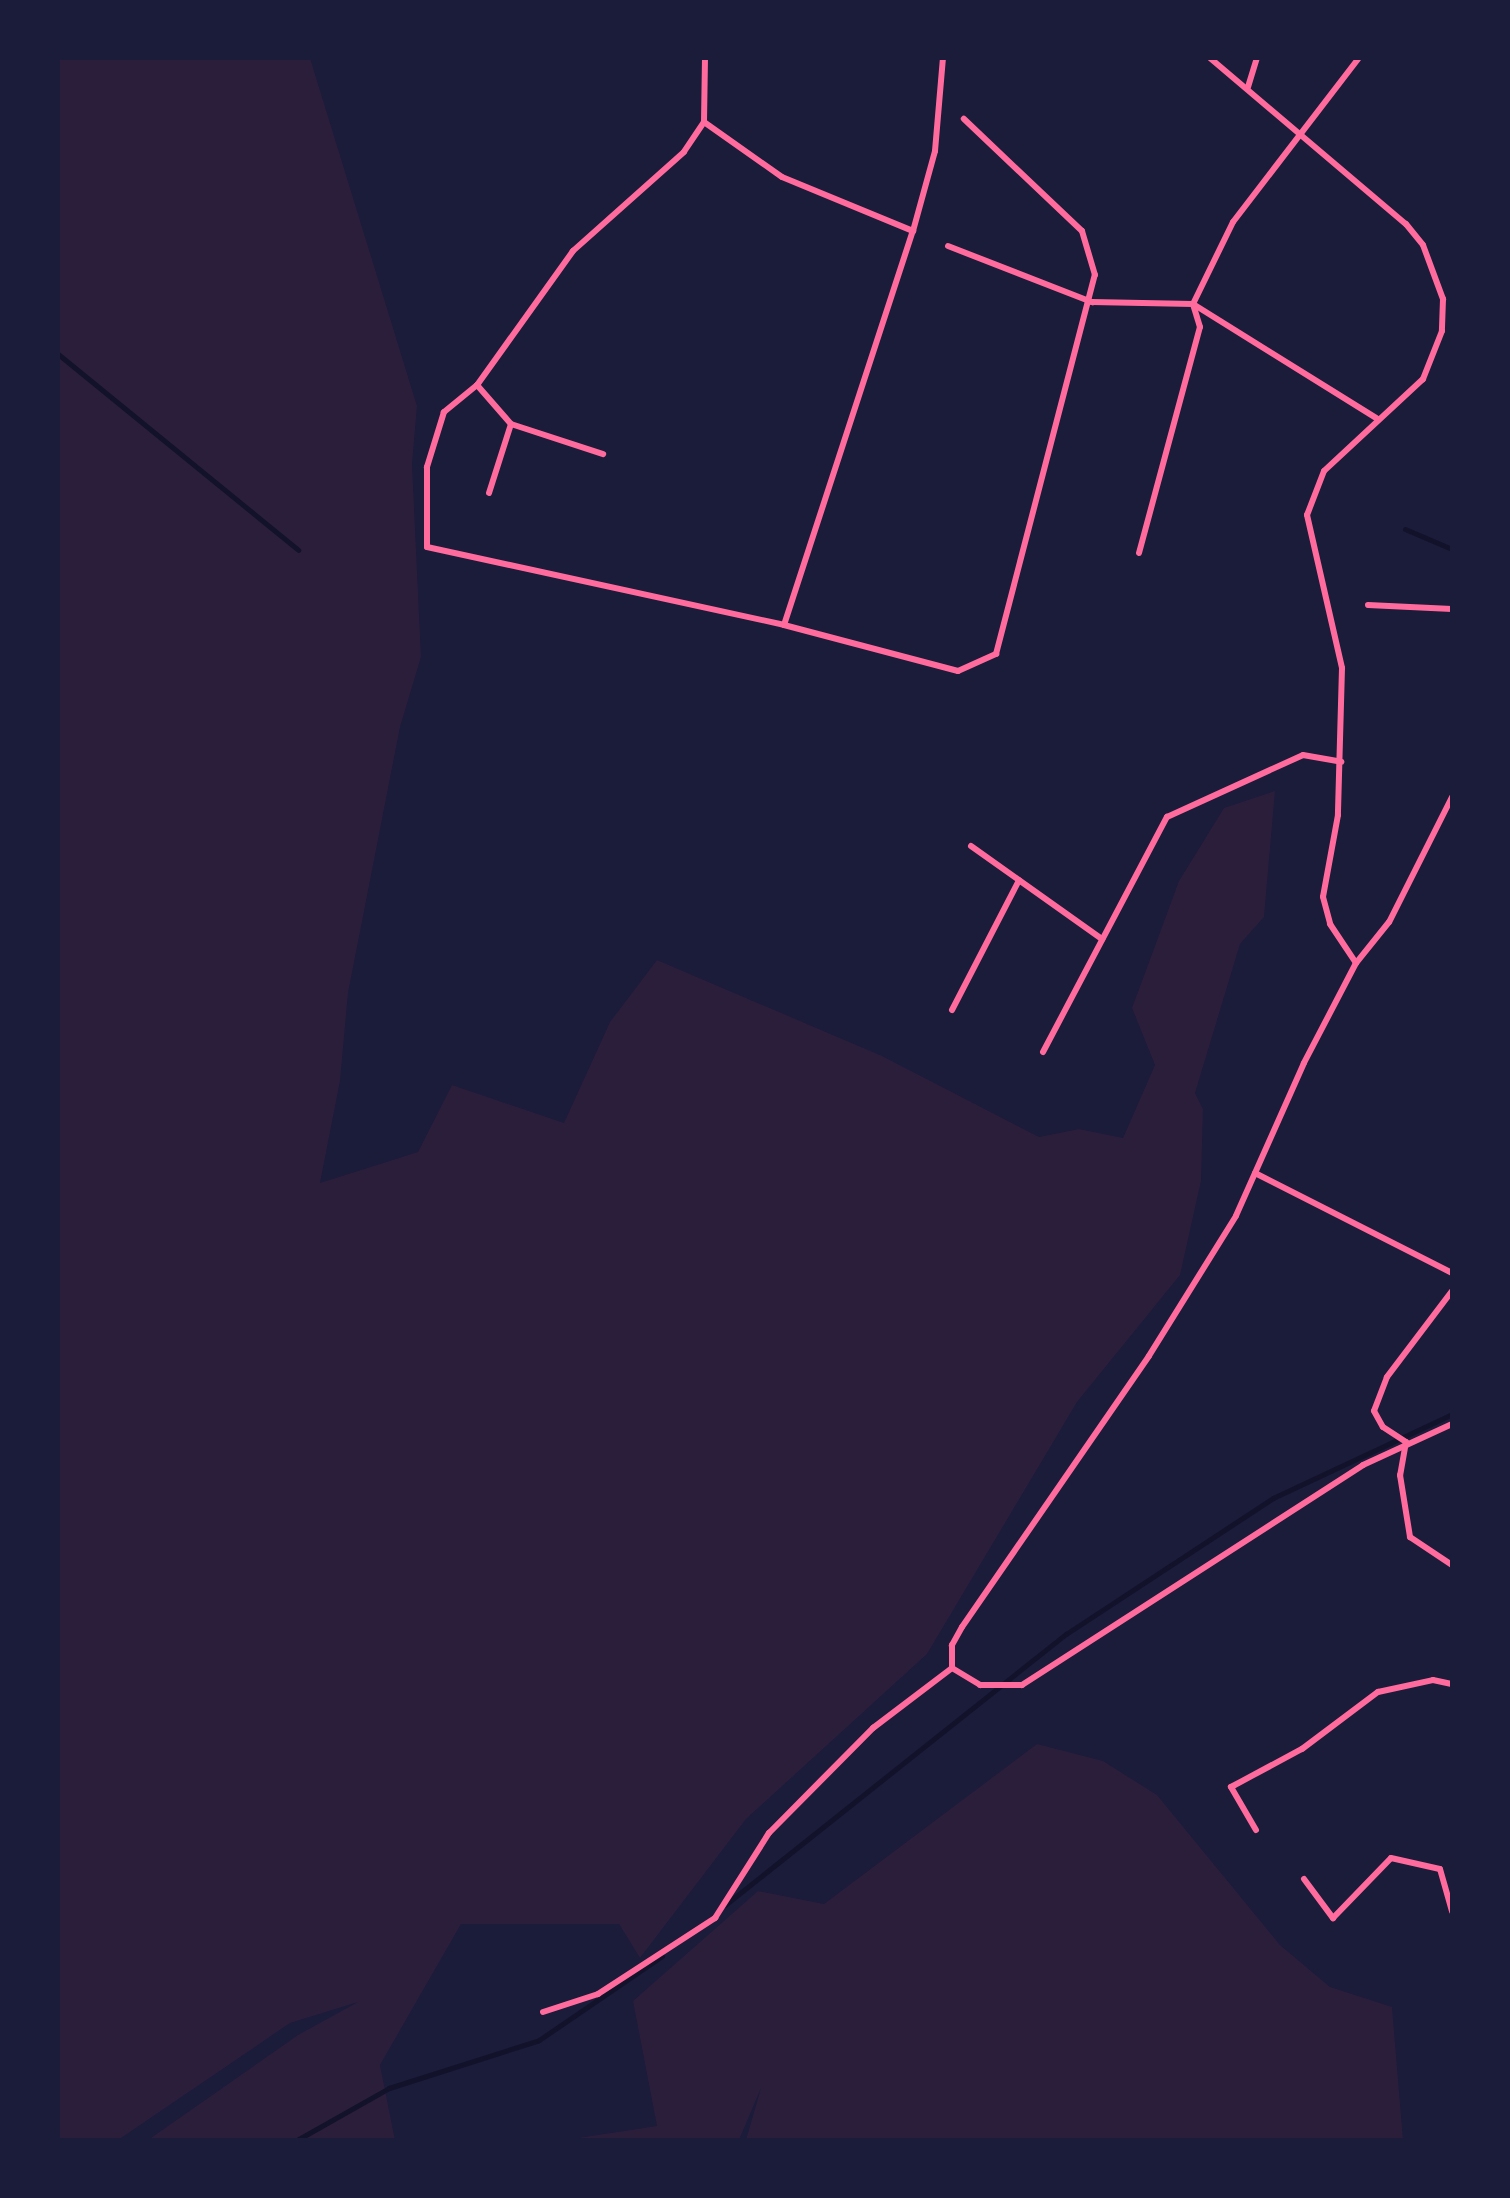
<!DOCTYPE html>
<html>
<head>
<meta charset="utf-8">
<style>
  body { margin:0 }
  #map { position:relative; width:1510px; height:2198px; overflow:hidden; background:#1b1b3a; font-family:Figtree,sans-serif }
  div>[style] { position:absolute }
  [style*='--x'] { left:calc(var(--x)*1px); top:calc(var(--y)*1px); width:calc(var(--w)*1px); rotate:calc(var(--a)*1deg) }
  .green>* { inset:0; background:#2a1e3b }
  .stream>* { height:5px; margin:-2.5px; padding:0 2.5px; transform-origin:2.5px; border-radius:2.5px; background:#12122b }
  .minor>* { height:6px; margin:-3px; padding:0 3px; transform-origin:3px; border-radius:3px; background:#ff6b9d }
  span { translate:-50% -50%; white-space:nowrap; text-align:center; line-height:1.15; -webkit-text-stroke:9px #1b1b3a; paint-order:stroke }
  .frame { position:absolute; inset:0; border:60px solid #1b1b3a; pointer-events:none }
</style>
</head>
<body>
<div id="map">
  <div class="green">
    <div style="clip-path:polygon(58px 58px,310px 58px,417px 406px,412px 464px,421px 657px,400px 727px,348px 993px,340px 1081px,320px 1183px,418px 1152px,452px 1085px,564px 1123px,610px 1022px,657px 960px,882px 1056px,1039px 1137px,1079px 1129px,1123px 1138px,1155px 1065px,1132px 1008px,1179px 881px,1224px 808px,1275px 791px,1264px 917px,1240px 944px,1195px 1093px,1203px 1109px,1201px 1181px,1180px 1275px,1077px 1402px,927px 1654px,746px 1819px,640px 1958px,619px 1924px,461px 1924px,380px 2065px,395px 2140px,148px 2140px,298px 2035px,358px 2002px,290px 2023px,118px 2140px,58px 2140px)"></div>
    <div style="clip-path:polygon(1037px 1744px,1103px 1761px,1157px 1795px,1280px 1945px,1330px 1987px,1392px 2007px,1403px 2140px,746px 2140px,761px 2088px,739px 2140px,565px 2140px,657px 2126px,633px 2001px,758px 1891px,824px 1904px)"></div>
  </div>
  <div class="stream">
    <div style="--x:58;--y:354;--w:310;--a:39.2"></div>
    <div style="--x:1405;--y:529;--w:51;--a:23.1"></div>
    <div style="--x:725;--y:1905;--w:436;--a:-38.5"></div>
    <div style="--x:1066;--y:1634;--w:248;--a:-33.3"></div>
    <div style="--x:1273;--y:1498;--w:198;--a:-25.1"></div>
    <div style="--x:297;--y:2140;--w:106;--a:-29.5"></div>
    <div style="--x:389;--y:2088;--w:157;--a:-17.7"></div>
    <div style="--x:539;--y:2040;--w:149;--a:-34.3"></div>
  </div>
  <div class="minor">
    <div style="--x:705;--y:58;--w:64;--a:90.9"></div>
    <div style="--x:704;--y:122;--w:36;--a:124"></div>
    <div style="--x:684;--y:152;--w:149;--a:138.3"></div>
    <div style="--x:573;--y:251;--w:165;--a:125.6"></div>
    <div style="--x:477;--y:385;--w:43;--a:140.7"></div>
    <div style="--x:444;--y:412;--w:58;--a:107.2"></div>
    <div style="--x:427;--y:467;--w:80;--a:90"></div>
    <div style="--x:427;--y:547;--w:365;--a:12.3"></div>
    <div style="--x:784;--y:625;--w:180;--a:14.8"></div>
    <div style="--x:958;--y:671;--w:42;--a:-24.1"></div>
    <div style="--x:996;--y:654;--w:392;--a:-75.4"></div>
    <div style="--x:1095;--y:275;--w:46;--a:-106.5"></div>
    <div style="--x:1082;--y:231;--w:163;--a:-136.5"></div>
    <div style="--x:1210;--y:58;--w:257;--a:40.3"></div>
    <div style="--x:1406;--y:224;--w:27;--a:51"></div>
    <div style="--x:1423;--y:245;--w:58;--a:69.7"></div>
    <div style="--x:1443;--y:299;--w:32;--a:92"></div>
    <div style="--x:1442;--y:331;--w:52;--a:111.6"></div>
    <div style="--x:1423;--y:379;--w:135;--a:137.1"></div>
    <div style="--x:1324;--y:471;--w:47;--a:111.1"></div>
    <div style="--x:1307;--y:515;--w:157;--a:77.1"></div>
    <div style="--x:1342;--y:668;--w:147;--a:91.6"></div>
    <div style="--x:1338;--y:815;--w:83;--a:100.4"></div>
    <div style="--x:1323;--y:897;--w:28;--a:75"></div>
    <div style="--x:1330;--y:924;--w:47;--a:56.3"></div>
    <div style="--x:1248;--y:87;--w:30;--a:-73"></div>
    <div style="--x:704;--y:122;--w:95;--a:35.2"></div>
    <div style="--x:782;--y:177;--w:142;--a:22.4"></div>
    <div style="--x:948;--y:246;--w:155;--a:21.3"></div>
    <div style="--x:1092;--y:302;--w:101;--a:1.1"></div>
    <div style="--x:1193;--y:304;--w:216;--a:31.9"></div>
    <div style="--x:477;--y:385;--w:52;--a:48.9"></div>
    <div style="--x:511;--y:424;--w:97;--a:18.1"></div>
    <div style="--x:489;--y:493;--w:72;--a:-72.3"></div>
    <div style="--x:1139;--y:553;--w:234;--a:-74.9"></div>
    <div style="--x:1200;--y:327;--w:24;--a:-107"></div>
    <div style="--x:1193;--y:304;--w:91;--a:-64"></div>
    <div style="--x:1233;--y:222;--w:207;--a:-52.5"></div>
    <div style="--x:1368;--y:605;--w:84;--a:2.7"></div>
    <div style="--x:784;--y:625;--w:415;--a:-71.9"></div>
    <div style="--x:913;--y:231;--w:83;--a:-74.6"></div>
    <div style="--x:935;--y:151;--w:93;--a:-85.1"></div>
    <div style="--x:1452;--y:797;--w:140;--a:116.7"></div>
    <div style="--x:1389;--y:922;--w:53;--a:128.8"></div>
    <div style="--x:1356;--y:963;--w:113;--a:117.5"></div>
    <div style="--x:1304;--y:1063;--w:167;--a:114"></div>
    <div style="--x:1236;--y:1216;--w:165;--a:121.9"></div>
    <div style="--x:1149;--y:1356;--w:329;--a:124.6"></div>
    <div style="--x:962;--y:1627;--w:21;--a:119"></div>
    <div style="--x:952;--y:1645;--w:23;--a:90"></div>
    <div style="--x:952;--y:1668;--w:33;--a:31"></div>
    <div style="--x:980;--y:1685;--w:42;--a:0"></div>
    <div style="--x:1022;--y:1685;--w:406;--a:-32.8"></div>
    <div style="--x:1363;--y:1465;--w:98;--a:-24.7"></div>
    <div style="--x:971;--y:846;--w:161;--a:35.4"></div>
    <div style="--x:952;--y:1010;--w:146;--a:-62.7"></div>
    <div style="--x:1043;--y:1052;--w:266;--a:-62.2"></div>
    <div style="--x:1167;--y:817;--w:149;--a:-24.5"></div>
    <div style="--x:1303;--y:755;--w:39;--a:10"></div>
    <div style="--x:1255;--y:1173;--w:221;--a:26.9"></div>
    <div style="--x:1452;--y:1291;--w:108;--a:127.1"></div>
    <div style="--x:1387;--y:1377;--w:36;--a:111"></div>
    <div style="--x:1374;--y:1411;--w:18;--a:61"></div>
    <div style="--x:1383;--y:1427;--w:27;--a:33"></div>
    <div style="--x:1406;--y:1442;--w:34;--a:100"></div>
    <div style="--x:1400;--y:1475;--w:63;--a:80.8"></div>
    <div style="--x:1410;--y:1537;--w:50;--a:33.7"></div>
    <div style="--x:1256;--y:1830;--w:50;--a:-120.2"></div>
    <div style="--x:1231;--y:1787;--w:81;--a:-28.2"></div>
    <div style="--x:1302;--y:1749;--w:95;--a:-36.9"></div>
    <div style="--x:1378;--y:1692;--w:56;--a:-12.3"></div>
    <div style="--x:1433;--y:1680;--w:19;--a:12"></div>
    <div style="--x:1304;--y:1879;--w:49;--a:53.4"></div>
    <div style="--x:1333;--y:1918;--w:83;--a:-46"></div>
    <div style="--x:1391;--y:1858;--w:50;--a:12.7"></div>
    <div style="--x:1440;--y:1869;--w:44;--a:74.1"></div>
    <div style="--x:543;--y:2012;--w:58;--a:-18.1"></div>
    <div style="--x:598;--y:1994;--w:140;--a:-33"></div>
    <div style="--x:715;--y:1918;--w:101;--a:-57.6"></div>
    <div style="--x:769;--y:1833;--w:148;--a:-45.3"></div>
    <div style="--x:873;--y:1728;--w:99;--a:-37.2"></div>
  </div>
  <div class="frame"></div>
</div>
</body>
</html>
